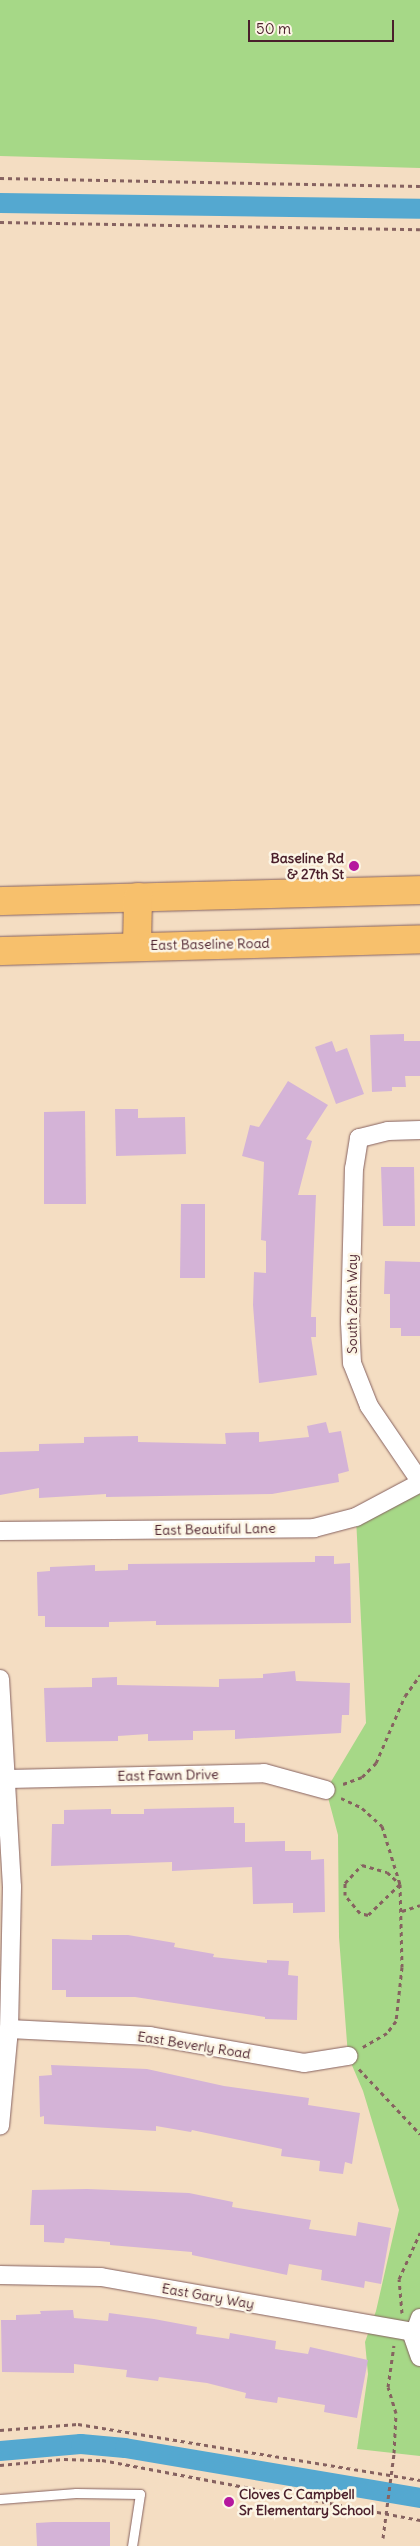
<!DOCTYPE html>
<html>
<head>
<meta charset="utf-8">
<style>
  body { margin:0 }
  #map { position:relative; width:420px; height:2546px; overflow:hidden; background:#f4ddc2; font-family:Delius,sans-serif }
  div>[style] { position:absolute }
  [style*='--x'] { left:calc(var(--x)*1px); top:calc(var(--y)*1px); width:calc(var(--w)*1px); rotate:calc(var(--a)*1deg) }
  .green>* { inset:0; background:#a6d887 }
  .canal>* { height:20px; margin:-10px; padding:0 10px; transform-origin:10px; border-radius:10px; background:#54a8d0 }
  .building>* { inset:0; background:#d4b3d7 }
  .path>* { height:3px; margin-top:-1.5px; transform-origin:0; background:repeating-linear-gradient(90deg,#866260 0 4px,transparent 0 8px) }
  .roads { filter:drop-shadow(0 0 1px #866260) drop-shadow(0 0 1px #866260) }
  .lane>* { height:9px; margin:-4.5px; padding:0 4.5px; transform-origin:4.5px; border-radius:4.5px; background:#fff }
  .street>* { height:18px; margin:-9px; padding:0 9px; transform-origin:9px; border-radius:9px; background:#fff }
  .primary>* { height:28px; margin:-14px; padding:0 14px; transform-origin:14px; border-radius:14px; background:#f7c06c }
  .dots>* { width:14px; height:14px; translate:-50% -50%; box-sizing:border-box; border:2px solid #fcf5e5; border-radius:50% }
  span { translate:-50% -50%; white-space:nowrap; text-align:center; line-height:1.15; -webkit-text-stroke:5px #fcf5e5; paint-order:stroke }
  .poi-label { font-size:14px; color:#4a1f2b; font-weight:700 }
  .right { translate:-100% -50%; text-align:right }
  .left { translate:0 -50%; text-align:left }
  .street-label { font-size:14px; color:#4a1f2b }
  .scale { position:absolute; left:248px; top:20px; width:146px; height:22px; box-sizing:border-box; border:2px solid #4a1f2b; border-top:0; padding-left:6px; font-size:15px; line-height:18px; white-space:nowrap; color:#4a1f2b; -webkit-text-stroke:4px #fcf5e5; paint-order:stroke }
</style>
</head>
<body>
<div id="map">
  <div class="green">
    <div style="clip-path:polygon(0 0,420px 0,420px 168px,0 156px)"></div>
    <div style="clip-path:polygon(420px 1483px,420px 2456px,357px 2449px,368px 2374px,365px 2342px,376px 2311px,399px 2210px,363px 2091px,348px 2056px,339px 1937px,338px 1835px,326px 1790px,366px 1723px,356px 1517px)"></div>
  </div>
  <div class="canal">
    <div style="--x:0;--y:203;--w:420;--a:0.8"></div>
    <div style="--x:0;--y:2451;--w:81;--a:-4.9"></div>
    <div style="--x:81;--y:2444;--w:44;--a:5.2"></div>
    <div style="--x:125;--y:2448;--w:299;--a:9.6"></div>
  </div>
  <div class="building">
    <div style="clip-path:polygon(404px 1034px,404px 1041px,420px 1041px,420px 1076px,405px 1076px,406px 1087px,392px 1087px,392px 1091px,372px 1092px,370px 1035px)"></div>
    <div style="clip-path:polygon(332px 1041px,336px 1052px,347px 1048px,364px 1094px,336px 1104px,315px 1047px)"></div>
    <div style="clip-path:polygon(288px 1081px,328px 1105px,306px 1139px,312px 1141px,298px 1195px,316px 1195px,311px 1317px,316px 1317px,316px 1337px,311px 1337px,317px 1375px,259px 1383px,253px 1305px,254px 1272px,266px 1273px,266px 1241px,261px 1240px,264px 1162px,242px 1156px,250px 1125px,259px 1127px)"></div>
    <div style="clip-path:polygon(115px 1109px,138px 1109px,138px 1118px,185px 1117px,186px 1154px,116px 1156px)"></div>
    <div style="clip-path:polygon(85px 1111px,86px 1204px,44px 1204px,44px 1112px)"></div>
    <div style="clip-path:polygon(381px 1167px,414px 1167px,415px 1226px,383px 1226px)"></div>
    <div style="clip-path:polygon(181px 1204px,205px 1204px,205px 1278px,180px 1278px)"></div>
    <div style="clip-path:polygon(385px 1261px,420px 1262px,420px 1336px,401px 1336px,401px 1328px,390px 1328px,390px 1294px,384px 1294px)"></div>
    <div style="clip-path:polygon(326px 1422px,329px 1433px,341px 1431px,349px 1471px,338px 1474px,339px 1482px,272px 1494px,106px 1497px,106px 1494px,39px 1498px,39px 1488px,0 1495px,0 1452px,39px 1451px,39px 1444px,84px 1443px,84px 1437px,138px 1436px,138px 1442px,226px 1444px,225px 1433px,259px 1432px,259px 1442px,309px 1437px,307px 1426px)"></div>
    <div style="clip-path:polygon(315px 1556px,334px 1556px,334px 1564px,350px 1563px,351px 1623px,156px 1625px,156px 1621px,109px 1622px,109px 1627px,45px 1627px,45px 1616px,38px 1616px,37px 1572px,50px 1571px,50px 1567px,95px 1565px,95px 1571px,128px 1570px,128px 1564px,315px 1562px)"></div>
    <div style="clip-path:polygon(295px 1671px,296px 1681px,350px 1683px,349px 1715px,342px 1715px,341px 1733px,235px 1739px,235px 1730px,193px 1731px,193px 1740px,148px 1741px,148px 1734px,118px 1736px,118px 1741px,46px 1742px,44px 1688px,92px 1687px,92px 1678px,117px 1677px,117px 1685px,219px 1687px,219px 1679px,263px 1678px,263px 1674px)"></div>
    <div style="clip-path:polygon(234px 1807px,234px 1823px,245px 1823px,245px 1842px,285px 1841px,285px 1851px,311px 1851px,311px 1860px,324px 1859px,325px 1912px,293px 1913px,293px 1903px,253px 1904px,252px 1867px,172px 1871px,172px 1862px,51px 1866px,52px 1824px,64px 1824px,64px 1810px,111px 1809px,111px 1814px,144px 1814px,144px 1809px)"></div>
    <div style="clip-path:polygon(92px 1935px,128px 1935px,175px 1943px,174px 1947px,214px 1954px,213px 1957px,267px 1963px,267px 1960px,289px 1961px,288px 1975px,298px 1976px,297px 2020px,265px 2019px,265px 2017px,135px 1997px,66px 1997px,66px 1990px,52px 1990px,52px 1939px,92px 1940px)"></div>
    <div style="clip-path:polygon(51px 2065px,147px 2069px,224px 2086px,309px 2098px,308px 2105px,360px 2113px,352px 2164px,345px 2162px,343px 2174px,319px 2171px,320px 2161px,281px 2156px,282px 2149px,192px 2130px,191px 2132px,156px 2126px,156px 2131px,44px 2124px,44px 2116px,40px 2117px,39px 2076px,52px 2075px)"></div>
    <div style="clip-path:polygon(87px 2189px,189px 2193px,233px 2202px,232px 2207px,311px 2220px,309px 2229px,356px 2236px,358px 2222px,391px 2228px,381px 2284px,365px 2281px,364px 2288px,321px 2280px,322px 2270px,289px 2264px,287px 2275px,192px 2255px,192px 2252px,110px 2245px,110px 2242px,65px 2238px,64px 2243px,44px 2242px,44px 2225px,30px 2225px,32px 2190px)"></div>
    <div style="clip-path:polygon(73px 2310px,74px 2318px,108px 2321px,109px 2313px,154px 2319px,197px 2327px,196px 2334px,229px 2339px,230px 2333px,276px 2341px,275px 2349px,308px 2354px,310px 2347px,368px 2360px,357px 2418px,324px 2412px,325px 2405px,278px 2397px,277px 2403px,245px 2398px,246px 2393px,207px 2383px,159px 2377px,158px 2381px,126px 2377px,127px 2370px,74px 2364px,74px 2373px,2px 2372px,1px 2320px,16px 2320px,16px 2315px,41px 2314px,40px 2311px)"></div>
    <div style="clip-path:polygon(53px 2522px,110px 2522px,110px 2546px,37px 2546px,36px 2523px)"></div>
  </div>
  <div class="path">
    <div style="--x:0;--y:178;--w:420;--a:1.1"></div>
    <div style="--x:0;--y:222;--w:420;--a:1"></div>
    <div style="--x:343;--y:1784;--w:20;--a:-20"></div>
    <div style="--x:362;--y:1777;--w:20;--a:-45"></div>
    <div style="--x:376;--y:1763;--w:73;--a:-66.6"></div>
    <div style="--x:405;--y:1696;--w:26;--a:-54"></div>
    <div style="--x:341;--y:1798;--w:23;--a:25"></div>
    <div style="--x:362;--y:1808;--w:27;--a:42"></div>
    <div style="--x:382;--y:1826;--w:61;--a:72.8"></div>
    <div style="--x:400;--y:1884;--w:83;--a:88.6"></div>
    <div style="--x:402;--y:1967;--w:54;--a:96.3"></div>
    <div style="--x:396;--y:2021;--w:15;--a:127"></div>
    <div style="--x:387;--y:2033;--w:28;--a:150"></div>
    <div style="--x:362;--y:1865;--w:26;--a:16"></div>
    <div style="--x:387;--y:1872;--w:18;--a:43"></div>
    <div style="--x:400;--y:1884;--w:45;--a:135.9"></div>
    <div style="--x:368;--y:1915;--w:8;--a:-166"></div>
    <div style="--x:360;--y:1913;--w:23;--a:-130"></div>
    <div style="--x:345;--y:1895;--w:12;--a:-90"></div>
    <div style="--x:345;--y:1883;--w:25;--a:-47"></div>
    <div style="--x:402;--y:1911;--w:19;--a:-18"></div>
    <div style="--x:359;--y:2069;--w:89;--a:46.8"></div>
    <div style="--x:402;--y:2313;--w:34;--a:-95"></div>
    <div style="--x:399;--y:2279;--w:51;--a:-65.5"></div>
    <div style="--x:0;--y:2430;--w:78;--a:-4.4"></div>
    <div style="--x:78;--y:2424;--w:347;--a:9.3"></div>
    <div style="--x:0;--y:2465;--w:64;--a:-5.4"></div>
    <div style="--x:64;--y:2459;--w:38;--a:2"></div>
    <div style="--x:102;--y:2460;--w:324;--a:10.7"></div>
    <div style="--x:383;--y:2538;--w:86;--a:-82.6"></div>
    <div style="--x:394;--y:2453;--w:40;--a:-87.1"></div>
    <div style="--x:396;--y:2413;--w:27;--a:-107"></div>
    <div style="--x:388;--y:2387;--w:42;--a:-81.9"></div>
  </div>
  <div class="roads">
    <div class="lane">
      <div style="--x:0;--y:2499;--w:76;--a:-4.5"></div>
      <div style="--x:76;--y:2493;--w:64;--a:0.9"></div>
      <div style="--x:140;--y:2494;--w:53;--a:98.7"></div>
    </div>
    <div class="street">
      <div style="--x:420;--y:1130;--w:32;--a:178"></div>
      <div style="--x:388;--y:1131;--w:30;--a:166"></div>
      <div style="--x:359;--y:1138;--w:30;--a:99"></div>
      <div style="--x:354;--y:1168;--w:154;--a:91.5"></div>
      <div style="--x:350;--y:1322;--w:41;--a:87.2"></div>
      <div style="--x:352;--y:1363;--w:46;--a:68.4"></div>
      <div style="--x:369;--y:1406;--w:91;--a:55.8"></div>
      <div style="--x:0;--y:1531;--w:314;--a:-0.5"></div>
      <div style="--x:314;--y:1528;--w:43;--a:-14.7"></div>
      <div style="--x:356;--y:1517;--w:72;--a:-28"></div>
      <div style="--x:0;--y:1679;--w:208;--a:86.7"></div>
      <div style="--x:12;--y:1887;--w:142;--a:91.2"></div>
      <div style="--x:9;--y:2029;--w:97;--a:95.3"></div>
      <div style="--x:8;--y:1779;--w:256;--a:-1.3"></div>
      <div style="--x:264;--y:1773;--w:64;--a:15.3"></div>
      <div style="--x:9;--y:2029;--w:141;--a:2.8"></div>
      <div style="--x:150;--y:2036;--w:156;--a:9.9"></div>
      <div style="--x:304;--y:2063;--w:45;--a:-9"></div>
      <div style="--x:0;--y:2275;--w:101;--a:1.1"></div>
      <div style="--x:101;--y:2277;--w:318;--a:10"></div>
      <div style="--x:420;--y:2318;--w:20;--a:110"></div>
      <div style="--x:413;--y:2337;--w:21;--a:71"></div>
    </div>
    <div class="primary">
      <div style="--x:0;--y:901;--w:420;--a:-1.5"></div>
      <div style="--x:137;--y:946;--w:49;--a:-88.8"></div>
      <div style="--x:0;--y:951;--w:420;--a:-1.6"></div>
    </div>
  </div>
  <div class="dots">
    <div style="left:354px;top:866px;background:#b5179e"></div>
    <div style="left:229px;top:2502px;background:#b5179e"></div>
  </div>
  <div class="poi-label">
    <span class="right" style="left:344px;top:866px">Baseline Rd<br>&amp; 27th St</span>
    <span class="left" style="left:239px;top:2502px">Cloves C Campbell<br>Sr Elementary School</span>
  </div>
  <div class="street-label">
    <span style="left:210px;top:944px;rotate:-1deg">East Baseline Road</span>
    <span style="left:352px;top:1304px;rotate:-90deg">South 26th Way</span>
    <span style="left:215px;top:1529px;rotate:-1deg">East Beautiful Lane</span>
    <span style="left:168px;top:1775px;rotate:-1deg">East Fawn Drive</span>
    <span style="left:194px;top:2045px;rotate:9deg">East Beverly Road</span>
    <span style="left:208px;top:2296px;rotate:10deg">East Gary Way</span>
  </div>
  <div class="scale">50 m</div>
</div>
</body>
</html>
